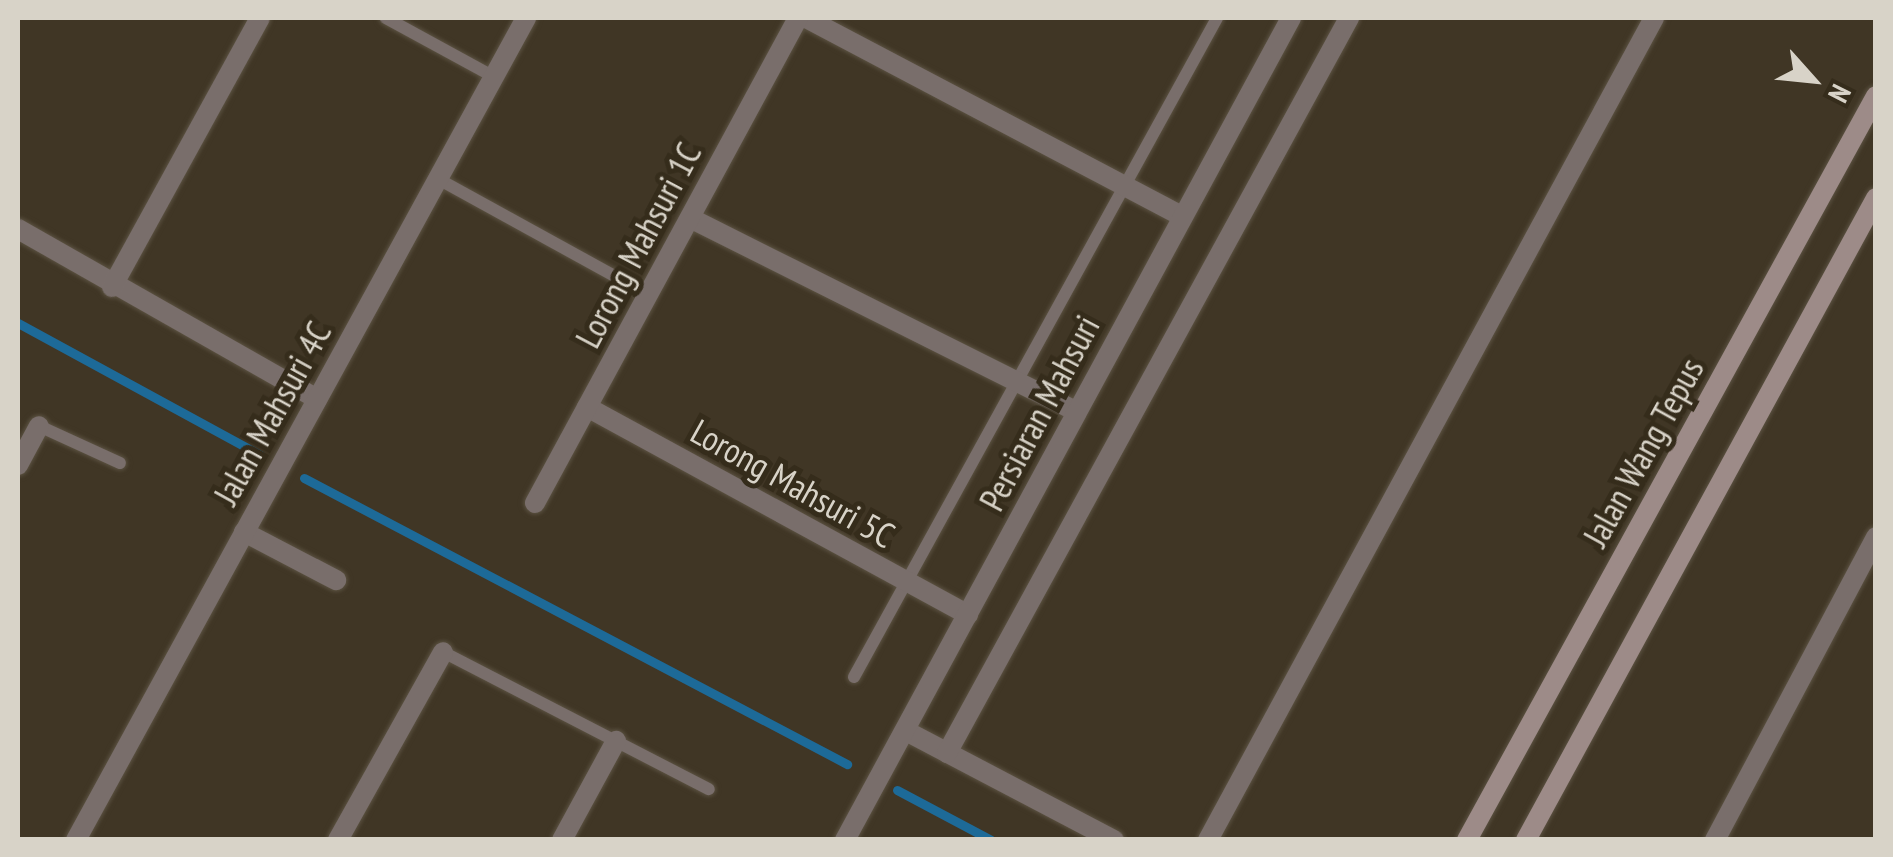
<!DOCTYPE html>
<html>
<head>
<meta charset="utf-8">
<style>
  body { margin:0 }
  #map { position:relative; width:1893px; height:857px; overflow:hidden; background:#403625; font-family:"PT Sans Narrow",sans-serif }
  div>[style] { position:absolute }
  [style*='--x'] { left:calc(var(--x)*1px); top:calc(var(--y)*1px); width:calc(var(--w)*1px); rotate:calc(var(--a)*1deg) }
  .stream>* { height:9px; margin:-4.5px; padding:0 4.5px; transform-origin:4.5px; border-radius:4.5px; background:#1d6a98 }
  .roads { filter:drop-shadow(0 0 2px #5b5242) drop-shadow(0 0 2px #5b5242) }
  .lane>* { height:12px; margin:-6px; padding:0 6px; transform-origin:6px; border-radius:6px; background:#796e6b }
  .street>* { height:20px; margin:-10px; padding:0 10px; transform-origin:10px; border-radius:10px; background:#796e6b }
  .secondary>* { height:20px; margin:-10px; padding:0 10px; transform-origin:10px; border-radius:10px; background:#9d8b88 }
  span { translate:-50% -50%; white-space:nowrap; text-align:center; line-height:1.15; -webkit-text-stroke:10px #352c1b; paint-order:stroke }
  .street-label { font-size:35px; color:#d8d3c8 }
  .frame { position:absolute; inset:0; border:20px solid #d8d3c8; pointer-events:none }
  .north { position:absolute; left:1763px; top:30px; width:100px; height:100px; -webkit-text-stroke:8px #352c1b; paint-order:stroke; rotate:117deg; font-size:28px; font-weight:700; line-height:40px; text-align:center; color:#d8d3c8 }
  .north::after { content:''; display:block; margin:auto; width:35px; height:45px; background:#d8d3c8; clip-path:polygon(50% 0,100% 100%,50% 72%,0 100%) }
</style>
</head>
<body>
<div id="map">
  <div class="stream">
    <div style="--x:18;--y:323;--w:276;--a:28.6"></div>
    <div style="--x:304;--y:478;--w:614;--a:27.78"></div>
    <div style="--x:897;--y:790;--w:106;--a:28"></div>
  </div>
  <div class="roads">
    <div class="lane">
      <div style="--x:386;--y:18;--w:123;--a:28.6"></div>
      <div style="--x:438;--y:179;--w:241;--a:28.8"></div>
      <div style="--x:39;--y:426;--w:89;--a:24.6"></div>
      <div style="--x:443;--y:652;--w:299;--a:27.3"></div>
      <div style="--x:854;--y:677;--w:752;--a:-61.15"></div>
    </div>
    <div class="street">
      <div style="--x:806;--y:18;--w:426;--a:27.8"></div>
      <div style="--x:690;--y:218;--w:432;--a:26.6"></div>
      <div style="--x:18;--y:229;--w:344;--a:29.6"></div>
      <div style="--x:112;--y:287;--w:307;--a:-61.2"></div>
      <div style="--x:587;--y:407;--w:434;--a:28.6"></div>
      <div style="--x:18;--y:465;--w:44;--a:-61.7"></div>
      <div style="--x:535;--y:503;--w:552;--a:-61.53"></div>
      <div style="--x:244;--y:532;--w:104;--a:27.6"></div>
      <div style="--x:906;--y:731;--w:235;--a:27.7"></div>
      <div style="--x:947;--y:753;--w:838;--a:-61.32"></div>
      <div style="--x:76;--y:840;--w:937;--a:-61.3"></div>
      <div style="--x:338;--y:840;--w:215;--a:-60.8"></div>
      <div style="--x:562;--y:840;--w:113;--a:-61.4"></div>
      <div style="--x:845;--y:840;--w:935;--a:-61.52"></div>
      <div style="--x:1208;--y:840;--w:935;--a:-61.52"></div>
      <div style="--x:1715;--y:840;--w:343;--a:-62"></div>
    </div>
    <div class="secondary">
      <div style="--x:1467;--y:840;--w:849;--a:-61.2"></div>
      <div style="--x:1526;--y:840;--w:731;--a:-61.4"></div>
    </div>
  </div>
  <div class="street-label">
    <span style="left:638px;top:245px;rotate:-62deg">Lorong Mahsuri 1C</span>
    <span style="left:272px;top:413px;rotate:-61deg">Jalan Mahsuri 4C</span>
    <span style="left:1039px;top:413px;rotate:-62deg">Persiaran Mahsuri</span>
    <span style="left:1643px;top:452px;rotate:-61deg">Jalan Wang Tepus</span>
    <span style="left:793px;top:483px;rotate:29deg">Lorong Mahsuri 5C</span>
  </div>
  <div class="frame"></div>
  <div class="north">N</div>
</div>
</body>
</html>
